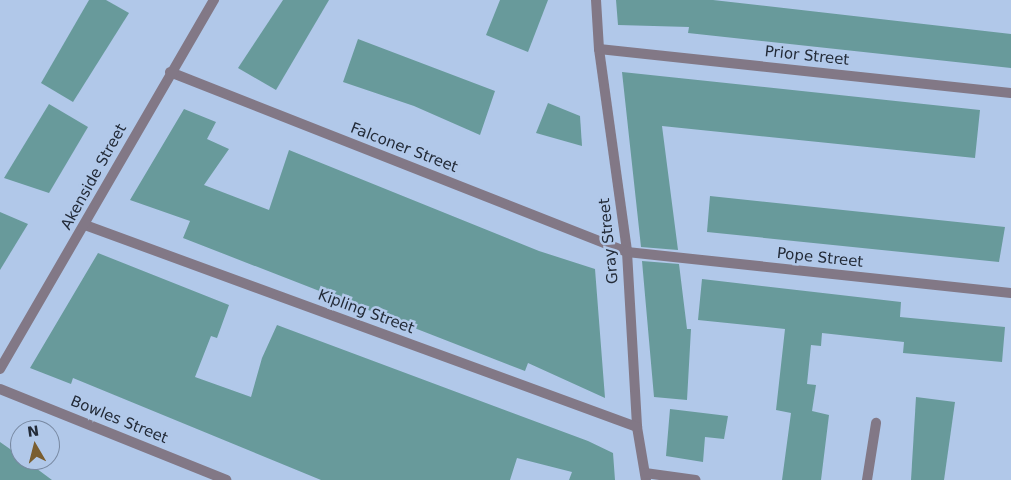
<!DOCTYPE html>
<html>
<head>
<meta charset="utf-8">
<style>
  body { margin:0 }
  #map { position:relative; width:1011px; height:480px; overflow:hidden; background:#b1c8e9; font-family:"DejaVu Sans",sans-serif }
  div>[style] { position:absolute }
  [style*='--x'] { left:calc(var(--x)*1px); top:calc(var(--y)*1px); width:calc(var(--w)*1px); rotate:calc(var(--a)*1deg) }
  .building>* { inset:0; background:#689a9b }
  .street>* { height:10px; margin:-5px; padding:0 5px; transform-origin:5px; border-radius:5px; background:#827886 }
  span { translate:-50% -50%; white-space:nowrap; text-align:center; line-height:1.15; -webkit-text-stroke:5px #b1c8e9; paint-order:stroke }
  .street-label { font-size:15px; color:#232b38 }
  .north { position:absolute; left:10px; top:420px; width:50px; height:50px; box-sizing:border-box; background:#b1c8e9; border:1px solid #7889a2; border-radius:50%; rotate:352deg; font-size:14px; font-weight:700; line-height:20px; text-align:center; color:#232b38 }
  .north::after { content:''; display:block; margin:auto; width:18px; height:22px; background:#7a5e31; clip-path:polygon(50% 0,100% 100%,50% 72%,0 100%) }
</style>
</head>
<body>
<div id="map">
  <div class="building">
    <div style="clip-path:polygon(89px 0,106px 0,129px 13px,73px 102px,41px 83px)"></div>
    <div style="clip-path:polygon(283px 0,329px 0,276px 90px,238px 68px)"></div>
    <div style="clip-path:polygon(500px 0,548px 0,528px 52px,486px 35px)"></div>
    <div style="clip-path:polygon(616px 0,713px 0,1011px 34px,1011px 68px,688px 33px,689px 27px,618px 25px)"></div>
    <div style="clip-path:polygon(358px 39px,495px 91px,480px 135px,414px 106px,343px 82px)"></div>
    <div style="clip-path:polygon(622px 72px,980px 110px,975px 158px,662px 126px,678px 250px,641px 247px)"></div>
    <div style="clip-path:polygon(548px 103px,580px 116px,582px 146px,536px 133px)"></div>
    <div style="clip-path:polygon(49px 104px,88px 127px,49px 193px,4px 178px)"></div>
    <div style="clip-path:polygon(184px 109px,216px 122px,207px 139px,229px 149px,204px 185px,269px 210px,289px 150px,539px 251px,595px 269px,605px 398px,528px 363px,525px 371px,183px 238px,190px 221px,130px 200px)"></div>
    <div style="clip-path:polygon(710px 196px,1005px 227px,999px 262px,707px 232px)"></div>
    <div style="clip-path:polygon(0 212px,28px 224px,0 270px)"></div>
    <div style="clip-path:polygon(98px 253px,229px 305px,217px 338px,211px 336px,195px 377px,251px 397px,262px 358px,277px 325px,588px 441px,613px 453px,615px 480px,569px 480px,572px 472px,517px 458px,510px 480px,321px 480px,73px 378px,71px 384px,30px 368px)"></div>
    <div style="clip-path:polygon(642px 261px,679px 264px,687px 329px,691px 329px,687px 400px,654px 397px)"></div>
    <div style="clip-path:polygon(702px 279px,901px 302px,900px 317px,1005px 327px,1002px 362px,903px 353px,904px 342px,822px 333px,821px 346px,811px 345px,807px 384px,816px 385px,812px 411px,829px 415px,821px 480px,782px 480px,791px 413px,776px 410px,785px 329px,698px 320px)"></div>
    <div style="clip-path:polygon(916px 397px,955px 402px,944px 480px,911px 480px)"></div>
    <div style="clip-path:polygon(670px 409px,728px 416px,724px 439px,705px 437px,703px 462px,666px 456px)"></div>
    <div style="clip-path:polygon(0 442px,20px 456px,20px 460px,25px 460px,52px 480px,0 480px)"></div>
  </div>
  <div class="street">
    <div style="--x:596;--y:0;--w:49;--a:86.5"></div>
    <div style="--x:599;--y:49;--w:205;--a:82.1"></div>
    <div style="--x:627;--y:252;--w:175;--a:86.7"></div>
    <div style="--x:637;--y:427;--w:54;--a:80.4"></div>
    <div style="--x:599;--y:49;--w:414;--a:6.1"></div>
    <div style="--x:170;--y:72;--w:491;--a:21.5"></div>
    <div style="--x:627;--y:252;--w:386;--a:6.1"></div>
    <div style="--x:85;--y:225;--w:588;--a:20.1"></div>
    <div style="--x:0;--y:369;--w:427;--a:-59.9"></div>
    <div style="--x:0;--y:389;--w:244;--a:21.9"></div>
    <div style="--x:645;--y:473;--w:51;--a:7.8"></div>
    <div style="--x:867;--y:480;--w:58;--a:-81"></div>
  </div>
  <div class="street-label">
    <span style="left:807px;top:56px;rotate:6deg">Prior Street</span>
    <span style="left:404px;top:148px;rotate:21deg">Falconer Street</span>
    <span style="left:94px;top:177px;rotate:-61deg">Akenside Street</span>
    <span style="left:609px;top:241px;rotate:-96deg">Gray Street</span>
    <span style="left:820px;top:258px;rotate:6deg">Pope Street</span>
    <span style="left:366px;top:312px;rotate:20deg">Kipling Street</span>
    <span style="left:119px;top:420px;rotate:22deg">Bowles Street</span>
  </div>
  <div class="north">N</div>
</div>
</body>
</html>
